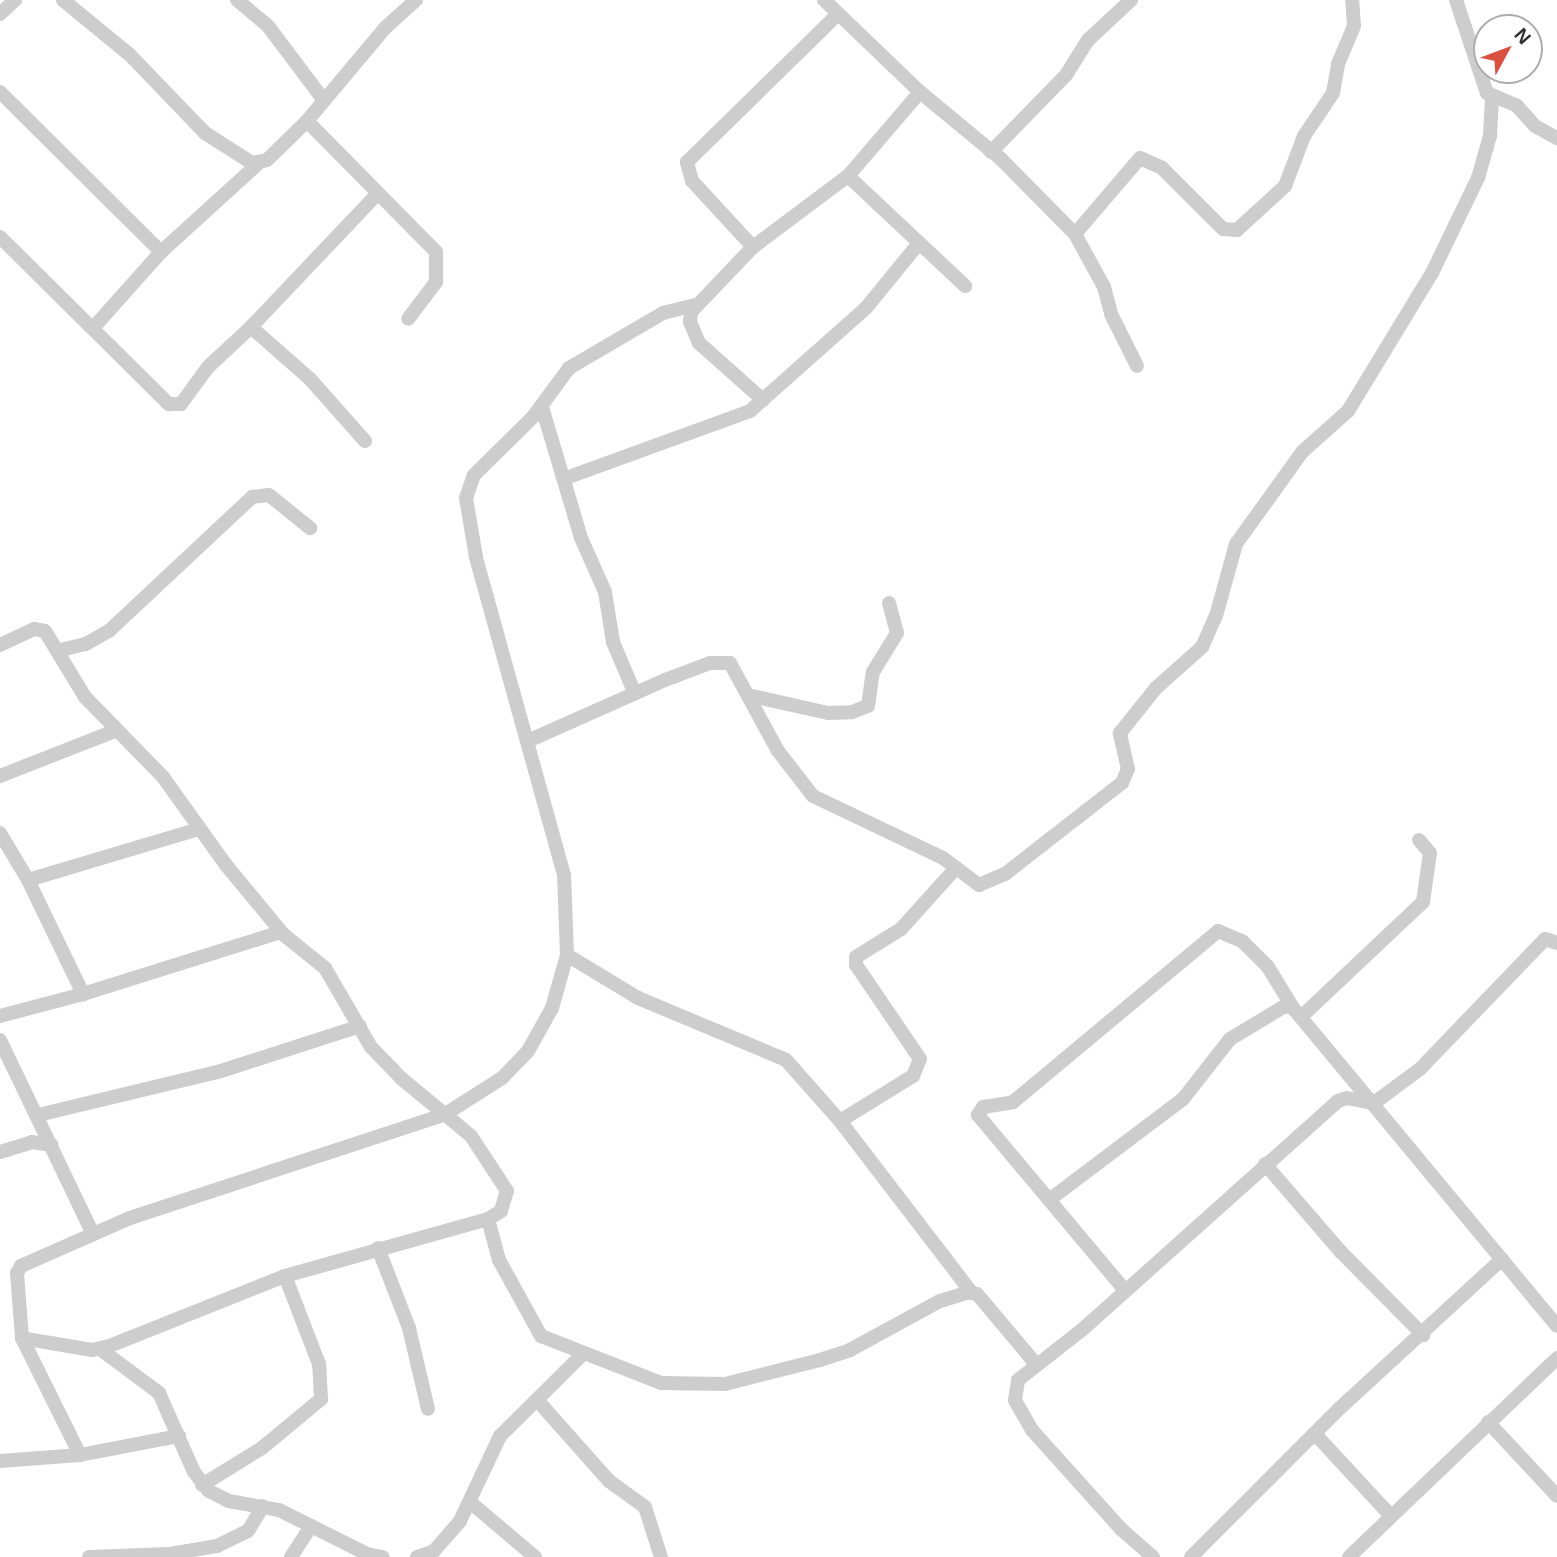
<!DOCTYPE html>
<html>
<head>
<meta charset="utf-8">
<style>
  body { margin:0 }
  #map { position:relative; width:1557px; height:1557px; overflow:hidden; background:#fff; font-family:Arial,sans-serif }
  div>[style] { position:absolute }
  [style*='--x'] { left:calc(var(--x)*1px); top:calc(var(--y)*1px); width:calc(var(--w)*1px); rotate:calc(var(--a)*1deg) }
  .minor>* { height:14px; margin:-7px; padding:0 7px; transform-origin:7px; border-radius:7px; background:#cdcdcd }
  span { translate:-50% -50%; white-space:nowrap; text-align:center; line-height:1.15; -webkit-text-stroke:7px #fff; paint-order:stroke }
  .north { position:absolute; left:1473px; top:14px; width:70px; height:70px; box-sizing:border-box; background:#fff; border:2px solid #acacac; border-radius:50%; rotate:49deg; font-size:19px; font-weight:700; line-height:28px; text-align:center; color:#303030 }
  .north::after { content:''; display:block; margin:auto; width:24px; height:32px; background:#d95141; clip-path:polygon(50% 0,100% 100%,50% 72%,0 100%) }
</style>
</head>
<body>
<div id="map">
  <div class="minor">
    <div style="--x:63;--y:0;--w:87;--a:39.4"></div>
    <div style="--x:130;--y:55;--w:108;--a:46.1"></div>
    <div style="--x:205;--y:133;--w:56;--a:32.6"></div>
    <div style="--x:252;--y:163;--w:15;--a:-11"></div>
    <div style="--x:267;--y:160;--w:56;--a:-44.3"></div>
    <div style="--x:307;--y:121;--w:121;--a:-50"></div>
    <div style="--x:385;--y:28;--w:42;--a:-42.1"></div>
    <div style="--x:237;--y:0;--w:40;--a:40"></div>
    <div style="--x:268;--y:26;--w:91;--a:53"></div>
    <div style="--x:824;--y:0;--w:133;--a:43.8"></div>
    <div style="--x:920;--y:92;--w:105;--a:39.6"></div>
    <div style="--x:1001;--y:159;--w:105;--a:45.4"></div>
    <div style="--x:1075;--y:234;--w:60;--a:61.3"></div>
    <div style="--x:1104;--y:287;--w:28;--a:75"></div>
    <div style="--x:1111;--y:314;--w:58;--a:63.4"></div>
    <div style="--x:1456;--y:0;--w:98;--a:71.6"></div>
    <div style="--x:1487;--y:93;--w:33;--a:23"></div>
    <div style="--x:1517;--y:106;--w:27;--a:48"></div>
    <div style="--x:1535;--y:126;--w:25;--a:29"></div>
    <div style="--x:0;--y:14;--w:21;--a:-43"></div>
    <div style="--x:0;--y:92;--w:227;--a:44.8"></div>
    <div style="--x:307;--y:121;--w:184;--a:45.4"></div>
    <div style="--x:436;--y:252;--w:30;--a:90"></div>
    <div style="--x:436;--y:282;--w:46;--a:127.1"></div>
    <div style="--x:991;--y:152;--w:107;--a:-45.8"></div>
    <div style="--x:1066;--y:75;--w:41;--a:-57.8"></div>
    <div style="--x:1088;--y:40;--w:59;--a:-42.9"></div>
    <div style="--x:848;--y:176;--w:161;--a:43.2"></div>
    <div style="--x:1075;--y:234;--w:100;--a:-49.5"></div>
    <div style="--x:1140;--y:158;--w:24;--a:24"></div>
    <div style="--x:1162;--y:168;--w:86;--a:45"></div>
    <div style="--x:1223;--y:229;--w:14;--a:4"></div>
    <div style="--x:1237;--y:230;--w:65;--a:-42.5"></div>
    <div style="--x:1285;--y:186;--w:53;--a:-69.2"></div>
    <div style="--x:1304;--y:136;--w:52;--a:-56"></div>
    <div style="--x:1333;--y:93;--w:29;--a:-80"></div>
    <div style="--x:1338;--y:64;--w:41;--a:-67.2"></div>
    <div style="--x:1354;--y:26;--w:26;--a:-94"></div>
    <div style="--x:0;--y:237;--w:238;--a:44.7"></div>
    <div style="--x:169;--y:404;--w:12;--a:0"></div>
    <div style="--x:181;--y:404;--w:46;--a:-53.9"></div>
    <div style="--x:208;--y:367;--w:59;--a:-42.9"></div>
    <div style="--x:251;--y:327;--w:79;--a:41.4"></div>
    <div style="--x:310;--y:379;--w:83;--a:48.4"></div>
    <div style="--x:753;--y:247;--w:90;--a:-132.7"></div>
    <div style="--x:692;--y:181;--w:20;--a:-105"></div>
    <div style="--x:687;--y:162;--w:211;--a:-44.4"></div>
    <div style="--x:94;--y:327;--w:101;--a:-48.2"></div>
    <div style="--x:161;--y:252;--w:134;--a:-42.3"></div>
    <div style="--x:251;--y:327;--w:183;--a:-46.5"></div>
    <div style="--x:763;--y:400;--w:86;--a:-138.3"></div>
    <div style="--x:699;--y:343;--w:23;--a:-113"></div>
    <div style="--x:690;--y:322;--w:10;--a:-84"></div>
    <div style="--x:691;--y:312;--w:90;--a:-46.4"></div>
    <div style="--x:753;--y:247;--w:119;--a:-36.8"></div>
    <div style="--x:848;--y:176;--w:111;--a:-49.4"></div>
    <div style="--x:542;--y:407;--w:137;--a:73.4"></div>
    <div style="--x:581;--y:538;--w:59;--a:66"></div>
    <div style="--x:605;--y:592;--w:51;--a:80.9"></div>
    <div style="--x:613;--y:642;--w:56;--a:67.1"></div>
    <div style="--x:566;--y:478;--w:196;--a:-20"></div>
    <div style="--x:750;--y:411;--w:155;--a:-41.6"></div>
    <div style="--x:866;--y:308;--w:84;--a:-50.8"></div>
    <div style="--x:0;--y:645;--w:38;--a:-25"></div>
    <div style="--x:34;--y:629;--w:11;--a:10"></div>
    <div style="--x:45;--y:631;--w:77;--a:58.8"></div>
    <div style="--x:85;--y:697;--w:112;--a:45.7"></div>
    <div style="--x:163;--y:777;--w:108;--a:54.4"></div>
    <div style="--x:226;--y:865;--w:91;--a:50.4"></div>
    <div style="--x:284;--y:935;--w:53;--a:38.8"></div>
    <div style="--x:325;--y:968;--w:91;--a:59.8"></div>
    <div style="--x:371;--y:1047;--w:45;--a:45.9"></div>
    <div style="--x:402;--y:1079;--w:89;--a:39.6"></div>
    <div style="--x:471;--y:1136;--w:66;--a:56.8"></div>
    <div style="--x:507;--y:1191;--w:21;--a:107"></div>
    <div style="--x:501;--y:1211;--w:15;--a:148"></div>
    <div style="--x:488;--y:1219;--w:211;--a:164.3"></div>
    <div style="--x:285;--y:1276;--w:189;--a:158.3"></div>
    <div style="--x:109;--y:1346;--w:17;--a:167"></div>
    <div style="--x:92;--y:1350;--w:71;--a:-170.3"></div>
    <div style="--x:57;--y:651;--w:30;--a:-14"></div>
    <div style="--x:86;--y:644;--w:28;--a:-30"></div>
    <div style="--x:110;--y:630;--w:195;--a:-43.1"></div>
    <div style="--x:252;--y:497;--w:17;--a:-7"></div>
    <div style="--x:269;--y:495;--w:53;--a:38.8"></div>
    <div style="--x:752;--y:696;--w:78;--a:12.6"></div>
    <div style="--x:828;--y:713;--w:24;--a:-2"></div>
    <div style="--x:852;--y:712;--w:17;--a:-21"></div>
    <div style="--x:868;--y:706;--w:34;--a:-82"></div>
    <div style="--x:873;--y:672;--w:46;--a:-58.4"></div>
    <div style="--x:897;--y:633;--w:31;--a:-105"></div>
    <div style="--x:530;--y:740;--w:148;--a:-24"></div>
    <div style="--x:665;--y:680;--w:48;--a:-20.7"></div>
    <div style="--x:710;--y:663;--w:20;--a:0"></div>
    <div style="--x:730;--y:663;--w:100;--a:61.4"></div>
    <div style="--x:778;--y:751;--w:57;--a:52.1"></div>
    <div style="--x:813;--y:796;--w:144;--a:25.5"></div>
    <div style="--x:943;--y:858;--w:45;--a:36.9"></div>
    <div style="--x:979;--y:885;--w:28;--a:-23"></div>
    <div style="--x:1005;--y:874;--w:148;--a:-37.9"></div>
    <div style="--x:1122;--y:783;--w:15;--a:-67"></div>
    <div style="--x:1128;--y:769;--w:37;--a:-103"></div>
    <div style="--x:1120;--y:733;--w:58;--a:-51.3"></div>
    <div style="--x:1156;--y:688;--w:62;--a:-41.7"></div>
    <div style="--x:1202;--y:647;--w:34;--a:-66"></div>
    <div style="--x:1216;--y:616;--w:75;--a:-74.5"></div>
    <div style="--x:1236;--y:544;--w:113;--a:-54.3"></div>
    <div style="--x:1302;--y:452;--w:62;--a:-41.7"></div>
    <div style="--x:1348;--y:411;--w:162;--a:-58.7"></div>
    <div style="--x:1432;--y:273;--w:106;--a:-64.2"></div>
    <div style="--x:1478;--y:178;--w:44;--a:-74.1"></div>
    <div style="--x:1490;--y:136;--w:39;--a:-87"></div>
    <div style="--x:0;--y:776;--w:123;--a:-21.4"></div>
    <div style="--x:0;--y:833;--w:55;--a:59.2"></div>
    <div style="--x:28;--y:880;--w:178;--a:-16.6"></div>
    <div style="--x:28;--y:880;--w:127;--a:64.2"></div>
    <div style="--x:83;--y:994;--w:207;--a:-17.4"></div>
    <div style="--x:567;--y:955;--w:83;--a:31.2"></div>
    <div style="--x:638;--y:998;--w:160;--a:22.7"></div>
    <div style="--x:786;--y:1060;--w:81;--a:48.5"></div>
    <div style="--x:840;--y:1121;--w:86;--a:-31.7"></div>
    <div style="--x:913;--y:1076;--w:18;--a:-68"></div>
    <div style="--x:920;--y:1059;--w:114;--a:-124.2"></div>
    <div style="--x:856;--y:965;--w:8;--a:-90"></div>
    <div style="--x:856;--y:957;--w:53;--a:-31.9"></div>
    <div style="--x:901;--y:929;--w:82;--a:-48"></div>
    <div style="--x:0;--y:1016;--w:86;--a:-14.8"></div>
    <div style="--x:1302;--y:1016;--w:166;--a:-43.3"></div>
    <div style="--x:1423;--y:902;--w:49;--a:-81.9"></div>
    <div style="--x:1430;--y:853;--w:17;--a:-130"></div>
    <div style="--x:0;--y:1040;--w:215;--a:64.4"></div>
    <div style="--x:1374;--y:1103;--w:57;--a:-36.5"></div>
    <div style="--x:1420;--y:1069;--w:180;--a:-46.1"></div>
    <div style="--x:1545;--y:939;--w:13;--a:18"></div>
    <div style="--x:38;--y:1115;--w:188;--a:-13.5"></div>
    <div style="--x:221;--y:1071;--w:146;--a:-17.9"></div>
    <div style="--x:840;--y:1121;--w:217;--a:52.5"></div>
    <div style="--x:0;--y:1152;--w:34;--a:-17"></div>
    <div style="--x:32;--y:1142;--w:20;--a:9"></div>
    <div style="--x:1265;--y:1164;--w:116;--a:49.2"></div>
    <div style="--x:1341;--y:1252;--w:117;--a:45.3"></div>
    <div style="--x:1049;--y:1200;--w:168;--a:-37"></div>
    <div style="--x:1183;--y:1099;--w:76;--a:-51.9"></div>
    <div style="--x:1230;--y:1039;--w:64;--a:-31"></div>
    <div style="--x:1285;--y:1006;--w:8;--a:14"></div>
    <div style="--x:488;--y:1219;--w:42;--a:75"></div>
    <div style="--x:499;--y:1260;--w:87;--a:61.1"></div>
    <div style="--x:541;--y:1336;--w:129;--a:21.4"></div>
    <div style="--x:661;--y:1383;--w:64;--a:0.9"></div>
    <div style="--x:725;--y:1384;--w:98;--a:-14.2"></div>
    <div style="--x:820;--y:1360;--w:32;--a:-18"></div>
    <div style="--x:850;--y:1350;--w:102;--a:-28.6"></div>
    <div style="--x:940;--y:1301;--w:30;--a:-17"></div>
    <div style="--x:969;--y:1292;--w:8;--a:14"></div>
    <div style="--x:977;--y:1294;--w:92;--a:49.9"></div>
    <div style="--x:378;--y:1248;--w:86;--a:68.8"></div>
    <div style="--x:409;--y:1328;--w:83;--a:76.8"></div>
    <div style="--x:1123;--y:1288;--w:226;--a:-130"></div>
    <div style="--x:978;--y:1115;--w:9;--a:-58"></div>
    <div style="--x:983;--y:1107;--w:30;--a:-9"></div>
    <div style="--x:1013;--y:1102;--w:267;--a:-39.8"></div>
    <div style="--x:1218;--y:931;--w:26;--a:23"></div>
    <div style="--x:1242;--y:941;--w:37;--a:45"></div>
    <div style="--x:1268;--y:967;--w:48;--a:58.6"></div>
    <div style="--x:1293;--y:1008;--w:413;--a:50.3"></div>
    <div style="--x:100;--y:1349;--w:74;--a:36.7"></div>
    <div style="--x:159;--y:1393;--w:86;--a:66.1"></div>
    <div style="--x:194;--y:1472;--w:24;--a:52"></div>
    <div style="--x:209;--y:1491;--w:22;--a:27"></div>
    <div style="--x:229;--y:1501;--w:51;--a:10.2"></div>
    <div style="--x:279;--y:1510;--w:98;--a:26.6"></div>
    <div style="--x:367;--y:1554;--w:16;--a:11"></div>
    <div style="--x:538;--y:1401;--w:107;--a:48.4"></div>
    <div style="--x:609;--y:1481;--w:44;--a:35.8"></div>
    <div style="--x:645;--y:1507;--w:52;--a:72.3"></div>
    <div style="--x:1488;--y:1422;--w:101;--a:47"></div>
    <div style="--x:1316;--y:1435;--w:110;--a:47.2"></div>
    <div style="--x:80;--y:1455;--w:131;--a:-116.4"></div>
    <div style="--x:22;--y:1338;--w:65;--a:-94.4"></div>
    <div style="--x:17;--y:1273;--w:8;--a:-60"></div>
    <div style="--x:21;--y:1266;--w:119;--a:-23.8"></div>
    <div style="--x:130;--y:1218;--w:330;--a:-18.2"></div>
    <div style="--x:444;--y:1115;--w:69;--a:-32.5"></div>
    <div style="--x:502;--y:1078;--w:37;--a:-46"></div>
    <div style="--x:528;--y:1051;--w:49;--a:-60.8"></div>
    <div style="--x:552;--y:1008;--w:55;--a:-74.2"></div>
    <div style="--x:567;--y:955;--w:80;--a:-92.1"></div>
    <div style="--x:564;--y:875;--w:330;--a:-105.5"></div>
    <div style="--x:476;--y:557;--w:60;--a:-99.6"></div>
    <div style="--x:466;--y:498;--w:24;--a:-71"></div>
    <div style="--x:474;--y:475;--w:83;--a:-44.5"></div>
    <div style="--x:533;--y:417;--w:61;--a:-53.7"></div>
    <div style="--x:569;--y:368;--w:109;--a:-30.3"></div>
    <div style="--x:663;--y:313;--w:33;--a:-14"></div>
    <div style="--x:0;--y:1461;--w:80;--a:-4.3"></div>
    <div style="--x:80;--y:1455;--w:101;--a:-10.9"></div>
    <div style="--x:202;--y:1485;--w:70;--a:-31.7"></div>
    <div style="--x:262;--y:1448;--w:77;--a:-39.7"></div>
    <div style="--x:321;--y:1399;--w:35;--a:-93"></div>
    <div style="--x:319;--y:1364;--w:94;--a:-111.1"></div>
    <div style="--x:470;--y:1502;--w:85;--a:40.2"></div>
    <div style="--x:89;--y:1557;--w:81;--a:-2.1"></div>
    <div style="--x:170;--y:1554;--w:48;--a:-9.7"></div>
    <div style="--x:217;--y:1546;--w:34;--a:-26"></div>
    <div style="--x:248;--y:1531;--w:29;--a:-59"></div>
    <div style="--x:291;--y:1557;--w:37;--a:-57"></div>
    <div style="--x:417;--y:1557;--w:18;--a:-19"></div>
    <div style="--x:434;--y:1551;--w:40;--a:-49"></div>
    <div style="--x:460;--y:1521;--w:94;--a:-64.8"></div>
    <div style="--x:500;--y:1436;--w:117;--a:-44.7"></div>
    <div style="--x:1153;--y:1557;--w:43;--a:-138.8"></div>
    <div style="--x:1121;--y:1529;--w:133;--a:-132"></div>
    <div style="--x:1032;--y:1430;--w:34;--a:-120"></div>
    <div style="--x:1015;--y:1400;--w:20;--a:-81"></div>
    <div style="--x:1018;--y:1380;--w:83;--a:-38.1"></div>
    <div style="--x:1083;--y:1329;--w:342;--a:-41.8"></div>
    <div style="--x:1338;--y:1101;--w:9;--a:-18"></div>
    <div style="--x:1347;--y:1098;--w:25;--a:11"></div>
    <div style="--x:1191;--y:1557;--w:211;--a:-45"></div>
    <div style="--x:1340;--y:1408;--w:220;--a:-42.6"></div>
    <div style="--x:1349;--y:1557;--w:288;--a:-43.7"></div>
  </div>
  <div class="north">N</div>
</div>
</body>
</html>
